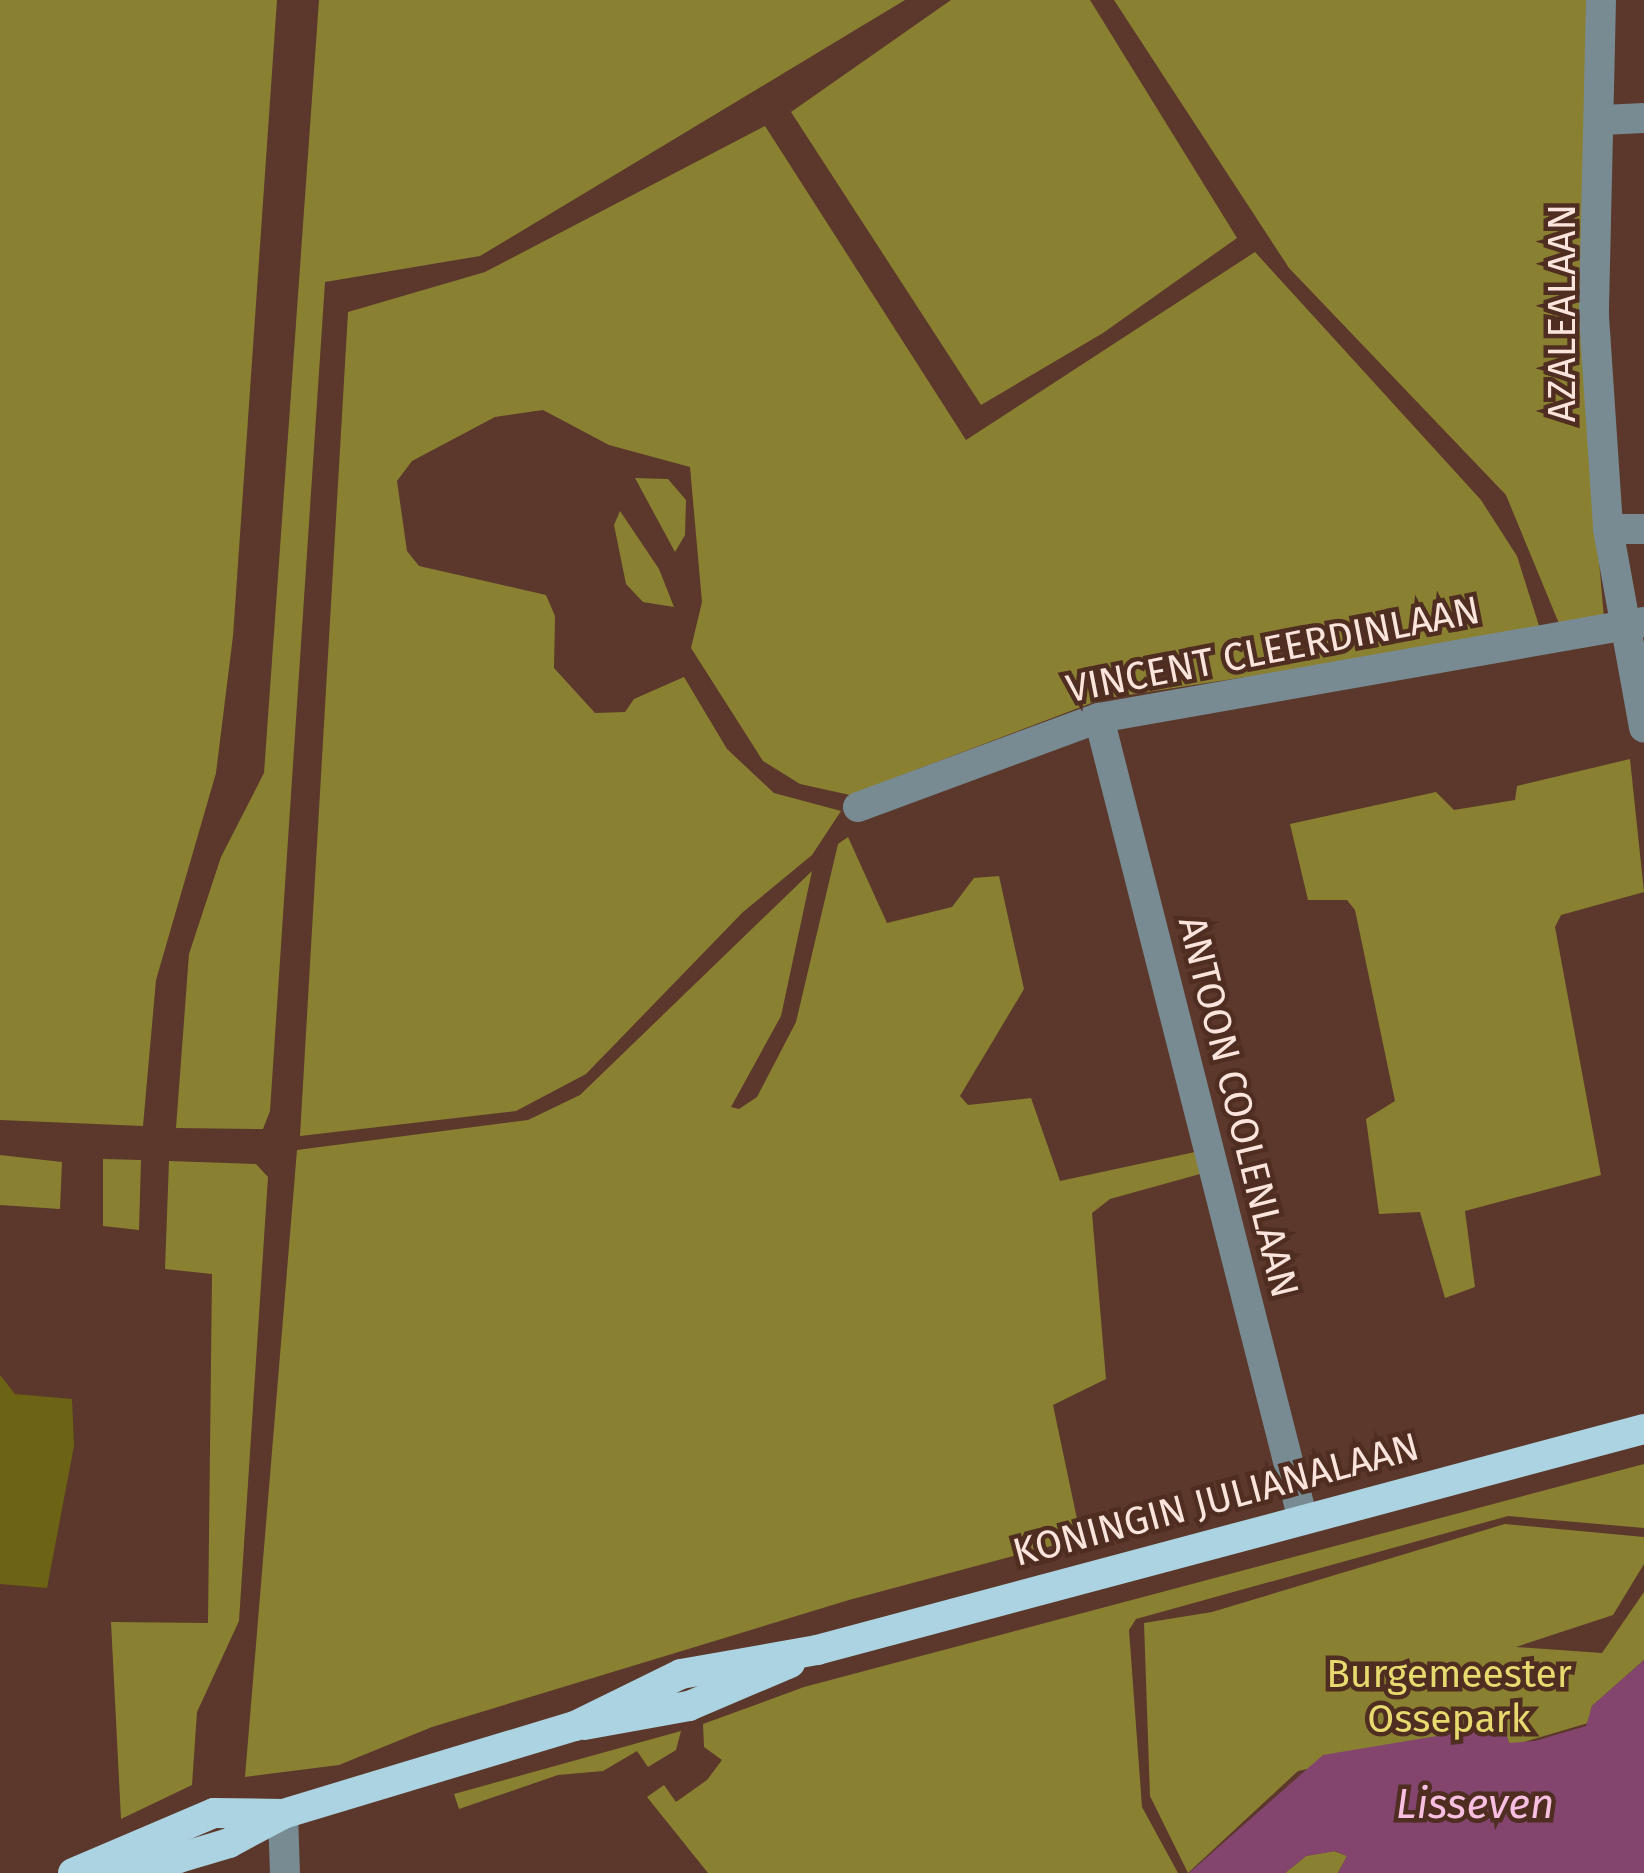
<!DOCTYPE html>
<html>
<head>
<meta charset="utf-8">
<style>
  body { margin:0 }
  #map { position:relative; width:1644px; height:1873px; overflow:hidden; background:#5b382b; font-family:"Fira Sans",sans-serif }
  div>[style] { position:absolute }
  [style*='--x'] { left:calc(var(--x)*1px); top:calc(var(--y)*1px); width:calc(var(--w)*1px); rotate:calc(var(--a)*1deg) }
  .green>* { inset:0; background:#6c6315 }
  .forest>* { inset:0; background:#8a8031 }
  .water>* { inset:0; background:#83456d }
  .minor>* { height:30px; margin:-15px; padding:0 15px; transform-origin:15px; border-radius:15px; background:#788b92 }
  .major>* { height:30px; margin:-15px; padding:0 15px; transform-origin:15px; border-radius:15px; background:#abd3e1 }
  span { translate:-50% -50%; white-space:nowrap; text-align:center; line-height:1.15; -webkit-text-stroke:9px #4f2e21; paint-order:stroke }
  .street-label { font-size:39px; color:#fbe4dc }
  .park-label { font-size:39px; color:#e7da6e }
  .water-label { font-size:42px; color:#f8bfe1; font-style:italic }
</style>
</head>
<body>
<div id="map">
  <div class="green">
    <div style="clip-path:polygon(0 1375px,15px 1394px,72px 1399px,74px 1446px,47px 1588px,0 1584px)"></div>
  </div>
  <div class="forest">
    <div style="clip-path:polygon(0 0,277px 0,233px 636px,216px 773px,156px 980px,143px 1126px,0 1120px)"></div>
    <div style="clip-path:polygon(319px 0,905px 0,480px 256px,325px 282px,270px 1111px,263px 1129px,176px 1128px,189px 954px,221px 857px,264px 773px)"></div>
    <div style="clip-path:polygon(951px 0,1090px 0,1237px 238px,1103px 333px,981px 405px,791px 112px)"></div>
    <div style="clip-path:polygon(1114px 0,1586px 0,1588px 435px,1604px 618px,1560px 626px,1506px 495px,1289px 268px)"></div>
    <div style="clip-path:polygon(765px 126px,966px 440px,1255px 252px,1481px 500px,1517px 556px,1541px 632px,1102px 699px,850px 795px,800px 784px,763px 761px,691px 648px,702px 602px,690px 467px,609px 445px,543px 410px,495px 417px,412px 461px,397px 481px,407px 551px,419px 566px,546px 595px,555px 616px,554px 668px,595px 713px,625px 712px,634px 699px,684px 677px,727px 749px,774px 793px,841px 811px,812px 855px,743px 912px,586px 1074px,516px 1111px,300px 1136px,348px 312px,485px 272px)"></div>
    <div style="clip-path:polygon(635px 478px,668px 479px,686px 500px,685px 535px,675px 552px)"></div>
    <div style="clip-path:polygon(620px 511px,659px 569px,674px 607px,643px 602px,626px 584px,614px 525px)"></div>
    <div style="clip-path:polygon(1630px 759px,1644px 892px,1561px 915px,1555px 927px,1601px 1175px,1465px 1211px,1475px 1287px,1445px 1298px,1420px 1212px,1379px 1214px,1366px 1119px,1395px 1101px,1355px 910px,1347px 900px,1308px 900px,1290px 824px,1436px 792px,1454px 810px,1515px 800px,1517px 786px)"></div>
    <div style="clip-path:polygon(848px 837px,887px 923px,952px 907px,974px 878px,999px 876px,1024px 989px,960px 1096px,968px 1105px,1031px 1098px,1060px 1181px,1195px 1152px,1200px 1174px,1110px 1199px,1092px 1213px,1106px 1379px,1053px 1405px,1081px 1538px,849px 1600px,432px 1727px,339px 1765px,245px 1777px,297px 1150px,528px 1120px,580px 1095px,812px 871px,781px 1016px,731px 1107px,739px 1109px,757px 1097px,796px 1022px,838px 844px)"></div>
    <div style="clip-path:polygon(0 1155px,62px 1162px,60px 1209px,0 1205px)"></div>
    <div style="clip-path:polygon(103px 1159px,141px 1160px,139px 1230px,103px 1226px)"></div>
    <div style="clip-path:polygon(169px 1161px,256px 1164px,268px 1177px,239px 1621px,197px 1712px,192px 1785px,121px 1819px,111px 1622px,208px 1623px,212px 1274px,165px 1269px)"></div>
    <div style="clip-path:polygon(1644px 1464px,1644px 1528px,1508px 1516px,1136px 1619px,1129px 1630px,1142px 1807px,1178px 1873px,708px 1873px,647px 1797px,664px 1785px,676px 1802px,707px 1780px,722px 1760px,704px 1747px,703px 1724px,804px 1687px)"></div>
    <div style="clip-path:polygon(1505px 1524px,1644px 1537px,1644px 1564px,1613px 1615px,1516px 1647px,1602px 1653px,1644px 1592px,1644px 1660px,1592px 1706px,1588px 1723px,1521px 1743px,1509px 1743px,1503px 1725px,1298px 1771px,1188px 1873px,1150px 1796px,1144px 1623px,1212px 1612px)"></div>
    <div style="clip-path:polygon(681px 1731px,676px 1750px,648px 1767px,637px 1751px,603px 1771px,558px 1775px,459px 1809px,454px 1794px)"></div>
    <div style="clip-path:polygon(1334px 1851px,1347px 1856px,1338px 1873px,1285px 1873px,1306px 1856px)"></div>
  </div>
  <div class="water">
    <div style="clip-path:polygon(1644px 1660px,1644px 1873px,1338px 1873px,1347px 1856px,1335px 1851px,1306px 1856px,1285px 1873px,1189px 1873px,1323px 1755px,1503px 1725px,1509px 1743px,1535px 1741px,1586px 1726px,1592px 1706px)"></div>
  </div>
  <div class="minor">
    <div style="--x:1601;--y:0;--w:316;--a:91.3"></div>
    <div style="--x:1594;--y:316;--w:213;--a:86.2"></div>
    <div style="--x:1608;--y:529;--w:202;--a:79.7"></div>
    <div style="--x:1603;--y:120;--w:41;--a:-2.8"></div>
    <div style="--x:1608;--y:529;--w:36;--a:0"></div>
    <div style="--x:1099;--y:718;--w:823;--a:75.73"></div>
    <div style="--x:858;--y:807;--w:257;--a:-20.3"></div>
    <div style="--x:1099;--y:718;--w:553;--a:-9.99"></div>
    <div style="--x:283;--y:1814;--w:59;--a:88.1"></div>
  </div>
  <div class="major">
    <div style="--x:584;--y:1725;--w:107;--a:-10.3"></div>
    <div style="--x:689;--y:1706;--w:110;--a:-23.1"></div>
    <div style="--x:93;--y:1867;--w:86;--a:-6"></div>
    <div style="--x:179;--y:1858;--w:52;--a:-16.7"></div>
    <div style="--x:229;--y:1843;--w:61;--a:-28.2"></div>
    <div style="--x:283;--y:1814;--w:305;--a:-16.8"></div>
    <div style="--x:575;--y:1726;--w:118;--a:-26.1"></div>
    <div style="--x:681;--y:1674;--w:138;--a:-10"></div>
    <div style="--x:817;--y:1650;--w:856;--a:-14.96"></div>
    <div style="--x:73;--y:1873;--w:153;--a:-23.1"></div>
    <div style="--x:214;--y:1813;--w:69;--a:0.8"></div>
  </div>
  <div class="street-label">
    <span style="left:1562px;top:313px;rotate:-90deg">AZALEALAAN</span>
    <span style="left:1273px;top:650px;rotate:-11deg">VINCENT CLEERDINLAAN</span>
    <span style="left:1238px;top:1107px;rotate:76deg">ANTOON COOLENLAAN</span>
    <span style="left:1216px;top:1500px;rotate:-15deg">KONINGIN JULIANALAAN</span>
  </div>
  <div class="park-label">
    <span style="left:1449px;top:1697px">Burgemeester<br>Ossepark</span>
  </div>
  <div class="water-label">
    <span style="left:1475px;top:1804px">Lisseven</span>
  </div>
</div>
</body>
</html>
